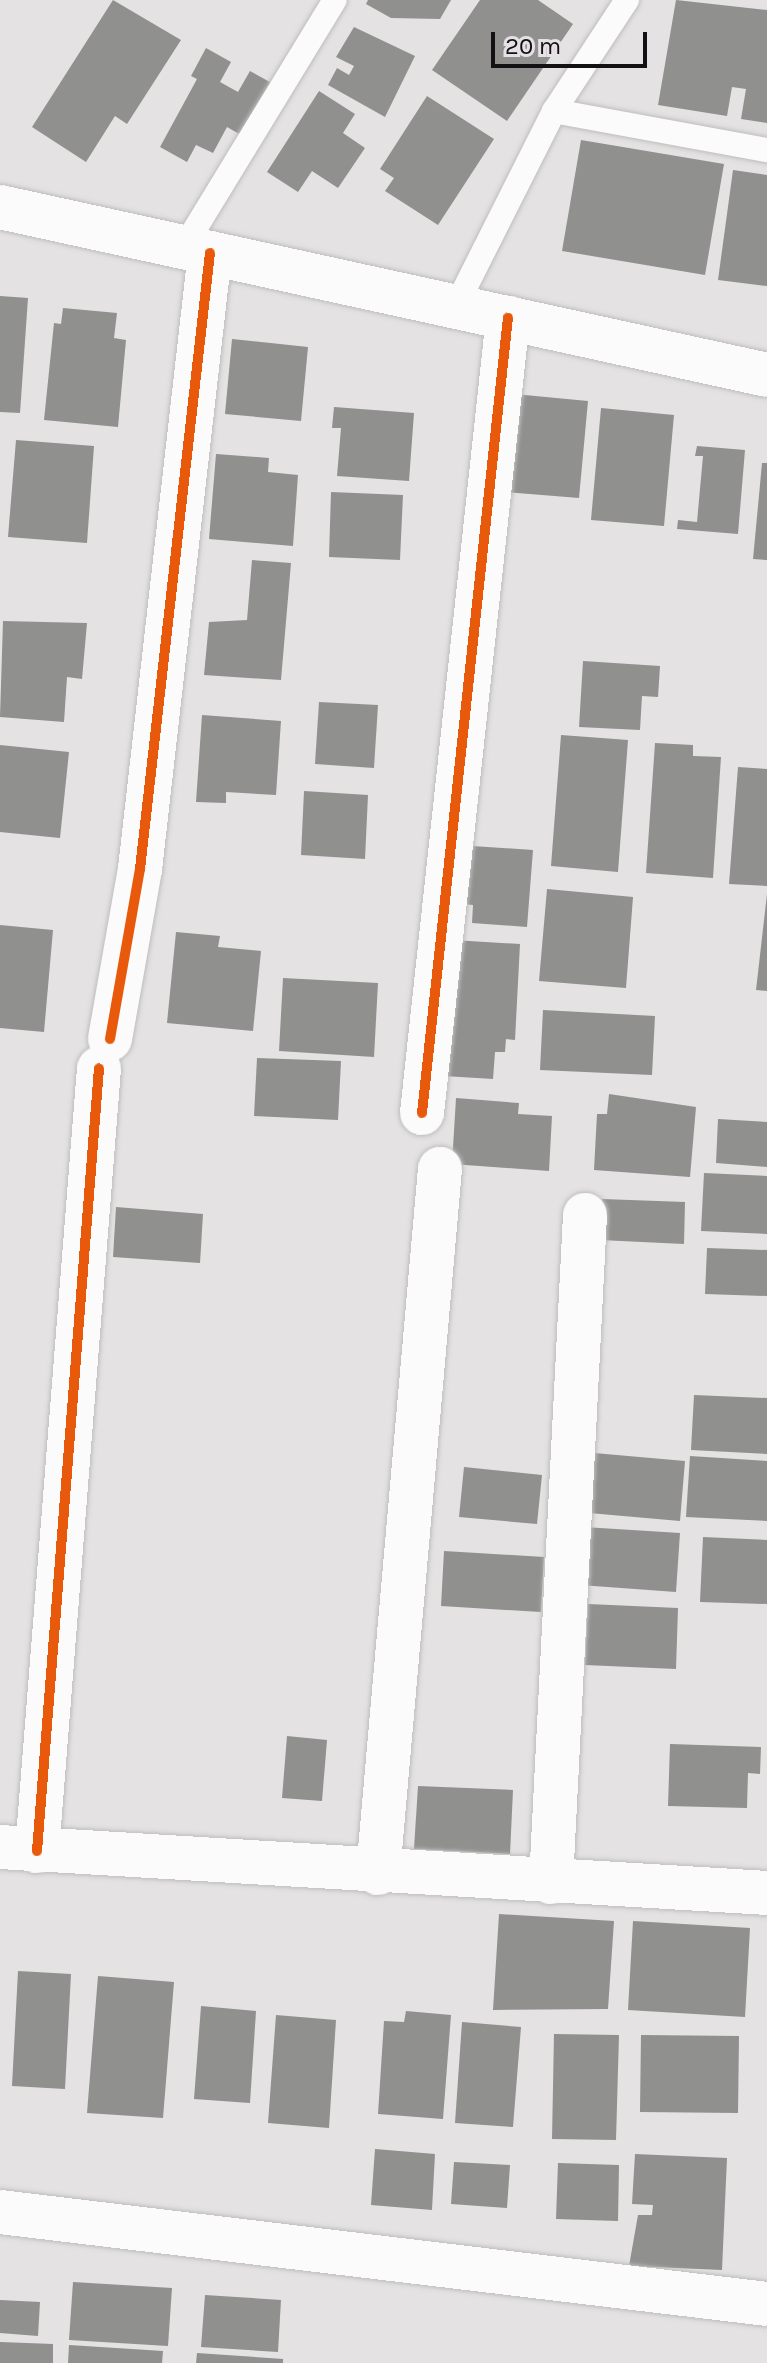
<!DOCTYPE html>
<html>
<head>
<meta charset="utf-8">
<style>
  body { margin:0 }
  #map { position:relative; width:767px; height:2363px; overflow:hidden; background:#e4e2e3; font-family:Karla,sans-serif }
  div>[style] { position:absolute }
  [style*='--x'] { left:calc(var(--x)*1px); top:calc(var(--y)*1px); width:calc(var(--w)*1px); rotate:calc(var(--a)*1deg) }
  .building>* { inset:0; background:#90908f }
  .roads { filter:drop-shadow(0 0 2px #bfbdbe) drop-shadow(0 0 2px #bfbdbe) }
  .service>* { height:24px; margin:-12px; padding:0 12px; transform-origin:12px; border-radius:12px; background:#fbfbfb }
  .minor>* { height:44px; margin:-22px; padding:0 22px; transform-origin:22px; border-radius:22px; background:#fbfbfb }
  .tertiary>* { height:44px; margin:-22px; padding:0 22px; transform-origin:22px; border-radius:22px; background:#fbfbfb }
  .cycleway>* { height:10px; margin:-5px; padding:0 5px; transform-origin:5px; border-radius:5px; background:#e8590c }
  span { translate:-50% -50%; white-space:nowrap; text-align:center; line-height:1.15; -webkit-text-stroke:8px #e5e1e4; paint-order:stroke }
  .scale { position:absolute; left:491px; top:32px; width:156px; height:36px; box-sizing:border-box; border:4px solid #131113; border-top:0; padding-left:10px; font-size:24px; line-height:28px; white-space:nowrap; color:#131113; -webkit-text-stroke:6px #e5e1e4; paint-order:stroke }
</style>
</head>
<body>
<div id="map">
  <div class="building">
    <div style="clip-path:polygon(113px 0,181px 40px,127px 124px,115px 116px,86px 162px,32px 127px)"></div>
    <div style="clip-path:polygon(368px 0,451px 0,440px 19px,391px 18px,366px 4px)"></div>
    <div style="clip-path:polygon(480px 0,538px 0,573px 24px,507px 121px,432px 70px)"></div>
    <div style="clip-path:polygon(676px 0,767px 10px,767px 123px,741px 119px,746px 89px,732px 87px,727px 116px,658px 105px)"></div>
    <div style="clip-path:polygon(354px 27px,415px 56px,385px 117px,328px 85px,337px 68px,349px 75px,354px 66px,336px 57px)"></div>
    <div style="clip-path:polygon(206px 48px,231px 62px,220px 82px,238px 92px,250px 71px,277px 86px,248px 139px,227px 127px,213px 153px,196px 145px,187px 162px,160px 147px,197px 79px,191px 76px)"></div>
    <div style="clip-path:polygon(319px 91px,355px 114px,343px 133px,365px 148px,338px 188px,312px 171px,298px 192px,267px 172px)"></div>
    <div style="clip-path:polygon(427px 96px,494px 139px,438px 225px,385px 191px,394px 178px,380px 169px)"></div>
    <div style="clip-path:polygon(581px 140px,724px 164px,705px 275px,562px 251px)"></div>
    <div style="clip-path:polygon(733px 170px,767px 175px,767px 286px,718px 280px)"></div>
    <div style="clip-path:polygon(0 296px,28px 298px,20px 413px,0 412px)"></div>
    <div style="clip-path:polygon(63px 308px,117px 313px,114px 338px,126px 340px,118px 427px,44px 420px,54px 323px,61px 324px)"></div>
    <div style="clip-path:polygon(232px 339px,308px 347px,301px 421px,225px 414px)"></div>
    <div style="clip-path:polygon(514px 394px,588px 401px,579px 498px,506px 492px)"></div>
    <div style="clip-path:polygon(334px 407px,414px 413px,409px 481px,337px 476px,341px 428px,332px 428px)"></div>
    <div style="clip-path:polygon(601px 408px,674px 415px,664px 526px,591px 520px)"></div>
    <div style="clip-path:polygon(16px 440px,94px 446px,87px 543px,8px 537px)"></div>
    <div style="clip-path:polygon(697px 446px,745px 450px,738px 534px,677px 529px,678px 520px,697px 522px,703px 456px,695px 456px)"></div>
    <div style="clip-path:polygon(216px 454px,269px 458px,268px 472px,298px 475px,293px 546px,209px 539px)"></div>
    <div style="clip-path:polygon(762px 463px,767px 463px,767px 560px,753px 559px)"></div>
    <div style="clip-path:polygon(331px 492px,403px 495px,400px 560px,329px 557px)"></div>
    <div style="clip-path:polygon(252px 560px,291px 563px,281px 680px,204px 675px,209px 622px,247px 620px)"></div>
    <div style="clip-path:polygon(3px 621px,87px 623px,82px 679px,67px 677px,64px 722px,0 717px)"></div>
    <div style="clip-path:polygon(583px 661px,660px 666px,658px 697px,642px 696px,640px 730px,579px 727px)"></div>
    <div style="clip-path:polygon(319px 702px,378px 705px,374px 768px,315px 764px)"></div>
    <div style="clip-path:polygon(202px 715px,281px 721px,276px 795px,226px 792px,226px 803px,196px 802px)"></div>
    <div style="clip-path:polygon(561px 735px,628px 740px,618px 872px,551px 866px)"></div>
    <div style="clip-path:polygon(655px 743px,693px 745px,693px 756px,721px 757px,713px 878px,646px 873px)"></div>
    <div style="clip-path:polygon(0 745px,69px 752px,60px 838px,0 832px)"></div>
    <div style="clip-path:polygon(738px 767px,767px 769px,767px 886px,729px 884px)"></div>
    <div style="clip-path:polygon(304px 791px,368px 795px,365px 859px,301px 855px)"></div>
    <div style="clip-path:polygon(457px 845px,533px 850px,527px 927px,472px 923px,473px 905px,453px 903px)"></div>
    <div style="clip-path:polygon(547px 889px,633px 897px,626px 988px,539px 981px)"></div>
    <div style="clip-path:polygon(767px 894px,767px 991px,756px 990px)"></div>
    <div style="clip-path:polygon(0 925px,53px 930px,44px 1032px,0 1028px)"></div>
    <div style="clip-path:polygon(176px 932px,220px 936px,218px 947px,261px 951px,253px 1031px,167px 1023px)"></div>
    <div style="clip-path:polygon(452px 940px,520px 944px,515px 1040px,506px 1039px,505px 1052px,495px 1052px,493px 1079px,444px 1076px)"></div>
    <div style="clip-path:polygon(283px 978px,378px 983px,374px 1057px,279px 1051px)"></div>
    <div style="clip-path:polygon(543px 1010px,655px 1016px,652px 1075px,540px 1070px)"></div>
    <div style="clip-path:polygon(257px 1058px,341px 1061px,338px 1120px,254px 1116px)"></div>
    <div style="clip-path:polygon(609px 1094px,696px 1107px,690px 1177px,594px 1170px,597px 1114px,607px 1114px)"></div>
    <div style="clip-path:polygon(456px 1098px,519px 1103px,518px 1114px,552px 1116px,549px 1171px,452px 1164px)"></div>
    <div style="clip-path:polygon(718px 1119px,767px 1122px,767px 1167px,716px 1163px)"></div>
    <div style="clip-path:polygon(704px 1173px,767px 1176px,767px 1234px,701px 1231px)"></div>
    <div style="clip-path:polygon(602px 1199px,685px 1202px,684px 1244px,600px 1240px)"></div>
    <div style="clip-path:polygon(116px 1207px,203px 1214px,200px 1263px,113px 1257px)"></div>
    <div style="clip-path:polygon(707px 1248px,767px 1250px,767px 1296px,705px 1294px)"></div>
    <div style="clip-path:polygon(694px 1395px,767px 1398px,767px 1454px,691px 1450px)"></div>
    <div style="clip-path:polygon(594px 1453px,685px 1461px,680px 1521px,589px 1513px)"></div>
    <div style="clip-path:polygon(690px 1456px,767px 1461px,767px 1521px,686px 1517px)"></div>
    <div style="clip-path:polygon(464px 1467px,542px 1475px,537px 1524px,459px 1517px)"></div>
    <div style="clip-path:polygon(584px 1527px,680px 1533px,676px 1592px,580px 1585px)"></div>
    <div style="clip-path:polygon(703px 1537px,767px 1540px,767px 1604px,700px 1602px)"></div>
    <div style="clip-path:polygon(444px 1551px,544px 1557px,541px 1612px,441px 1606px)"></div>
    <div style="clip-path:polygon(588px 1604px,678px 1608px,676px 1669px,585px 1665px)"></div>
    <div style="clip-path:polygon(287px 1736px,327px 1740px,322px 1801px,282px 1798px)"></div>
    <div style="clip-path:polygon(670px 1744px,761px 1747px,760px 1774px,748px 1773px,747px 1808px,668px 1806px)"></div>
    <div style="clip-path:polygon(418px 1786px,513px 1790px,510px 1854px,414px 1849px)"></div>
    <div style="clip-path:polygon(499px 1914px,614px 1921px,608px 2009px,493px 2010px)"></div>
    <div style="clip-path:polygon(633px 1921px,750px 1928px,745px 2017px,628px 2010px)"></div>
    <div style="clip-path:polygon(18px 1971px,71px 1974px,65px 2089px,12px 2086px)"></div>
    <div style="clip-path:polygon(98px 1976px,174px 1982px,163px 2118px,87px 2113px)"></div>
    <div style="clip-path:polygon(201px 2006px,256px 2011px,250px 2103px,194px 2099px)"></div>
    <div style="clip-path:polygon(406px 2011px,451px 2015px,443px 2119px,378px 2114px,384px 2021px,404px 2022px)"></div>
    <div style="clip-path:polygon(276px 2015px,336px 2020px,329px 2128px,268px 2123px)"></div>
    <div style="clip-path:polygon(462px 2022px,521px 2027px,513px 2127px,455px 2123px)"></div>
    <div style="clip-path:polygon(554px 2034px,619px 2035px,616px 2140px,552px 2139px)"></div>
    <div style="clip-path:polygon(641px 2035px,739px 2036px,738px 2113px,640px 2112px)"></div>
    <div style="clip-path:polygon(375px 2149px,435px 2154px,432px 2210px,371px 2205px)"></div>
    <div style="clip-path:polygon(635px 2154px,727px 2158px,722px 2270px,629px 2266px,638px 2215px,652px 2215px,653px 2205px,632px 2204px)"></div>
    <div style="clip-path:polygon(454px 2162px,510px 2165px,507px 2208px,451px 2204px)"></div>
    <div style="clip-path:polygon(558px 2163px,619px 2165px,618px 2221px,556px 2219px)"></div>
    <div style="clip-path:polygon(73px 2282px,172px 2288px,168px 2346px,69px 2340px)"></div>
    <div style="clip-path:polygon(205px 2295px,281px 2300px,278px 2352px,201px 2347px)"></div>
    <div style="clip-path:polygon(0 2300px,40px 2302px,38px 2336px,0 2333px)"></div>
    <div style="clip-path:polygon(0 2342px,53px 2344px,53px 2363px,0 2363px)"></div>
    <div style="clip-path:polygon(69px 2345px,163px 2351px,162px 2363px,68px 2363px)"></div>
    <div style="clip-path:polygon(197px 2353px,283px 2359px,283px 2363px,196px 2363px)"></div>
  </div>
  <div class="roads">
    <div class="service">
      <div style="--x:554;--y:111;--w:217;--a:10.4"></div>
      <div style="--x:184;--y:247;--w:289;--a:-58.6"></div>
      <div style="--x:455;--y:308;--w:220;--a:-63.3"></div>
      <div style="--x:554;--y:111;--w:133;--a:-56.7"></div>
    </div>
    <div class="minor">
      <div style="--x:110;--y:1039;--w:173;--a:-80"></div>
      <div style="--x:140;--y:869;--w:620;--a:-83.52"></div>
      <div style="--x:422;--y:1113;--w:800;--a:-83.83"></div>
      <div style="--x:0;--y:1847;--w:768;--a:3.43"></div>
      <div style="--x:37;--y:1851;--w:785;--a:-85.47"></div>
      <div style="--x:378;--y:1873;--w:707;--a:-84.97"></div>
      <div style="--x:551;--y:1882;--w:668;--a:-87.08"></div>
      <div style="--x:0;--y:2212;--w:772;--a:6.84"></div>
    </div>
    <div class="tertiary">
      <div style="--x:0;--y:207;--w:785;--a:12.35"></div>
    </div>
  </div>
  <div class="cycleway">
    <div style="--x:110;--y:1039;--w:173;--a:-80"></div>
    <div style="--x:140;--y:869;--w:620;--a:-83.52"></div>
    <div style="--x:422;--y:1113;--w:800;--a:-83.83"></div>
    <div style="--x:37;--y:1851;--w:785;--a:-85.47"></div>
  </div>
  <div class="scale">20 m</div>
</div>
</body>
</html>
